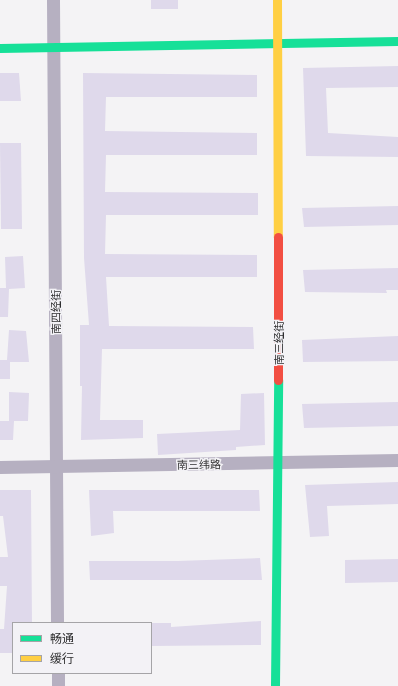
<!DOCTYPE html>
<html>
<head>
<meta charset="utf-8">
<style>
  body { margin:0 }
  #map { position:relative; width:398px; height:686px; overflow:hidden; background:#f4f3f5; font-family:Literata,"Noto Sans SC",serif }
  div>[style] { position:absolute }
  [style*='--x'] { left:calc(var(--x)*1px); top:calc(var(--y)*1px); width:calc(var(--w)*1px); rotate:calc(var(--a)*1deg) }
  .building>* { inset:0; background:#dfd9eb }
  .street>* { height:13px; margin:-6.5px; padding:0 6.5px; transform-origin:6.5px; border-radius:6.5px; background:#b6b0c1 }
  .fast>* { height:9px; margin:-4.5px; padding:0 4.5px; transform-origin:4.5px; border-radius:4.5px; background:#16e098 }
  .slow>* { height:9px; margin:-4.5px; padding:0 4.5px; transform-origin:4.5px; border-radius:4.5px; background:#ffcf43 }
  .jam>* { height:9px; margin:-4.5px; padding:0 4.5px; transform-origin:4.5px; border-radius:4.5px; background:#f24e42 }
  span { translate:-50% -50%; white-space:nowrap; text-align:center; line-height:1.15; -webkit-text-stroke:3px #f3f2f6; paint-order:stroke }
  .street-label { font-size:11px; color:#2f2f30 }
  .legend { position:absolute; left:12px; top:622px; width:140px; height:52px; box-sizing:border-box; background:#f3f2f6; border:1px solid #a5a4a7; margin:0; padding:5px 7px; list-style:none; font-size:12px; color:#2f2f30 }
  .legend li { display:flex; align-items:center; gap:8px; height:20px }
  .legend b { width:20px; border:1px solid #a5a4a7 }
</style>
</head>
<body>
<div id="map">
  <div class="building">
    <div style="clip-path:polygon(151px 0,178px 0,178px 9px,151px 9px)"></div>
    <div style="clip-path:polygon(398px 66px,398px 87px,326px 88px,328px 133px,398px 137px,398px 157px,306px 156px,303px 68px)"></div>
    <div style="clip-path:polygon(0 73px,19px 73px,21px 101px,0 101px)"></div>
    <div style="clip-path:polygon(83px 73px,257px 75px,257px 97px,106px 97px,105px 131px,257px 133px,257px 155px,106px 155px,105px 192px,258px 193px,258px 215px,106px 215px,105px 254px,257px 255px,257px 277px,106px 277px,109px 326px,253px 327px,254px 349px,102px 349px,100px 420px,143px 420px,143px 438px,81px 440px,82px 386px,80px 386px,80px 325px,89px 325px,84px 258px)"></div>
    <div style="clip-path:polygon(0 143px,21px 143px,22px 229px,1px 229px)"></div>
    <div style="clip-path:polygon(398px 206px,398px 225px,304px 227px,302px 208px)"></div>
    <div style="clip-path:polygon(23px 256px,25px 288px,9px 289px,8px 317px,0 317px,0 288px,6px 288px,5px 257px)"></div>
    <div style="clip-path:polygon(398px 268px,398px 290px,386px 290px,387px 293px,305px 292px,303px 270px)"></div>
    <div style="clip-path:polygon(9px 330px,26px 331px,29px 362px,10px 362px,10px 379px,0 379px,0 360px,7px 360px)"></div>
    <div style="clip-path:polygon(398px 336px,398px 361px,303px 362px,302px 340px)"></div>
    <div style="clip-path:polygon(9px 392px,29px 393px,28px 421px,14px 421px,13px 440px,0 440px,0 421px,9px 421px)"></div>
    <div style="clip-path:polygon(264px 393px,265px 445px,236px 447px,236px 450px,158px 455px,157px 434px,240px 430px,241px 394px)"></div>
    <div style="clip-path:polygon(398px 402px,398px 426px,304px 428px,302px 404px)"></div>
    <div style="clip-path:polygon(398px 482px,398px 504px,327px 506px,329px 536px,310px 537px,305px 485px)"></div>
    <div style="clip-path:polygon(0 490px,31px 490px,32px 623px,13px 623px,13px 653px,0 653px,0 629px,4px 629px,7px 586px,0 586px,0 557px,8px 557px,3px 516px,0 516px)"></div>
    <div style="clip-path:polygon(89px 490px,259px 490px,260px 511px,113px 511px,114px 533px,91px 536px)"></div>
    <div style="clip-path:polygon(260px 558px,262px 580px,90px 580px,89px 561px,178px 561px)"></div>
    <div style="clip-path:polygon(398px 559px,398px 582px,345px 583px,345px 560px)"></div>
    <div style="clip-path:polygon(261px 621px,261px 645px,151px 646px,151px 623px,171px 623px,171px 627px)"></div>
  </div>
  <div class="street">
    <div style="--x:53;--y:0;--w:623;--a:89.63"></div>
    <div style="--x:0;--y:467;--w:398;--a:-1"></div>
    <div style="--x:58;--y:673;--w:13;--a:90"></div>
  </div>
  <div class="fast">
    <div style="--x:0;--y:48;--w:398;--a:-1"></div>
    <div style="--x:275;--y:686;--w:306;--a:-89.4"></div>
  </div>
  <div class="slow">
    <div style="--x:277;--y:0;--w:237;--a:89.8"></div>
  </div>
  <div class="jam">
    <div style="--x:278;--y:237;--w:143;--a:90"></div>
  </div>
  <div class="street-label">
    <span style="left:55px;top:312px;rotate:-90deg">南四经街</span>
    <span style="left:278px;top:343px;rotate:-90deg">南三经街</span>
    <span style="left:199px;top:464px;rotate:-1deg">南三纬路</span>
  </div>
  <ul class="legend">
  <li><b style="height:5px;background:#16e098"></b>畅通</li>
  <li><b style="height:5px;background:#ffcf43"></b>缓行</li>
  </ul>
</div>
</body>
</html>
